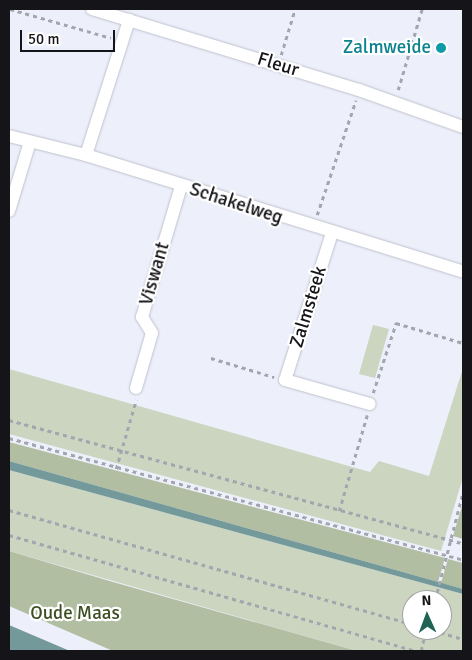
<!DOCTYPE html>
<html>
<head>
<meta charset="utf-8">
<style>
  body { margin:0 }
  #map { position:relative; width:472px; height:660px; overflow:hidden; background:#edf0fb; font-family:Signika,sans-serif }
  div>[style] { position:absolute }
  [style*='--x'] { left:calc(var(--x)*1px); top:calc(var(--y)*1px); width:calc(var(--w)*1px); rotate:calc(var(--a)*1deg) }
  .green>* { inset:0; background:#cbd5c0 }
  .forest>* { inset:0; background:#b2bea2 }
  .water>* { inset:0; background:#74999a }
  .path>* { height:2.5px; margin-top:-1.25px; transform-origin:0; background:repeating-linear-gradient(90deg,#a4a6af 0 4px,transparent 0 8px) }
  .roads { filter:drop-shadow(0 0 1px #bfc1cc) drop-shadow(0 0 1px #bfc1cc) }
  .street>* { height:12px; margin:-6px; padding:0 6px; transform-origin:6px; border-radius:6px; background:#fff }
  .dots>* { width:14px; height:14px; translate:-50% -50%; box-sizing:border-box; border:2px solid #fff; border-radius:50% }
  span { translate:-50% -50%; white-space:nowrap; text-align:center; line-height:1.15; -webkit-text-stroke:4.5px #fff; paint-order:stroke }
  .culture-label { font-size:19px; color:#0d838f }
  .right { translate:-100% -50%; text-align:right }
  .street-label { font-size:19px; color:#151519 }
  .park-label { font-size:19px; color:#3d4f22 }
  .frame { position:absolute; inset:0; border:10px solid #151519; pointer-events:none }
  .north { position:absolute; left:402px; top:590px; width:50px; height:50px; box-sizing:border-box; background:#fff; border:1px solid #a1a1a3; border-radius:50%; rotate:358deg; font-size:14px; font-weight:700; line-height:20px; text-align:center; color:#151519 }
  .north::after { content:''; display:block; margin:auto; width:18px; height:22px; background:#216454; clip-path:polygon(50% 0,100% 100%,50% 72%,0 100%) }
  .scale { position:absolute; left:20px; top:30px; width:95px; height:22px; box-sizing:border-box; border:2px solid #151519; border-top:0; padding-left:6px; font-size:15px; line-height:18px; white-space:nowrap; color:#151519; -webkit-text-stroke:4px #fff; paint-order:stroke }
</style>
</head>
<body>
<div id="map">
  <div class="green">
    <div style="clip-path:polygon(373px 325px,389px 329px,375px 378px,359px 374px)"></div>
    <div style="clip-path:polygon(463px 368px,463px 477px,441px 551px,9px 434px,9px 369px,370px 472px,379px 461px,429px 476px)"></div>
    <div style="clip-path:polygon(evenodd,9px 470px,463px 594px,463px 651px,357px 651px,9px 551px,9px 470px,412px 600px,442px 600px,442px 630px,412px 630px,412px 600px)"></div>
  </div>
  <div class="forest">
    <div style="clip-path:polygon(9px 442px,445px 558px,438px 582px,9px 461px)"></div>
    <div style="clip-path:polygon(463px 503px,463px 539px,453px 536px)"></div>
    <div style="clip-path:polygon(9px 551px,113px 582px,357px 651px,113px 651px,9px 606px)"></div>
    <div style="clip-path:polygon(448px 559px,463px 563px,463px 589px,441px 583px)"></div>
  </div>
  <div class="water">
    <div style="clip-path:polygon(9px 461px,463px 589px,463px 594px,9px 470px)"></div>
    <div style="clip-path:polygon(9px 625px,70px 651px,9px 651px)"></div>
  </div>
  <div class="path">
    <div style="--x:10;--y:9;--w:105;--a:16"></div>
    <div style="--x:281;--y:55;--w:48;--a:-73.1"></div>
    <div style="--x:398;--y:90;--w:84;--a:-73.5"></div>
    <div style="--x:317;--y:215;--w:121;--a:-71.3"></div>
    <div style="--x:211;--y:358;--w:66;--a:16.8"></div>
    <div style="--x:373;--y:393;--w:74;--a:-71.8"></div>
    <div style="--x:396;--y:323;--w:70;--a:16.6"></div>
    <div style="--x:9;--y:420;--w:470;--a:15.2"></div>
    <div style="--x:9;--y:438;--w:470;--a:15"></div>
    <div style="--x:116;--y:469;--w:72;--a:-73.8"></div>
    <div style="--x:9;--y:510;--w:419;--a:15.8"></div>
    <div style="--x:339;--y:511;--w:100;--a:-73.7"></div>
    <div style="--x:9;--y:535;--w:424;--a:15.9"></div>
    <div style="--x:435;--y:600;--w:112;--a:-75.5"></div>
    <div style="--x:433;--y:630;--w:31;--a:17"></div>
    <div style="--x:421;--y:651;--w:22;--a:-77"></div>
  </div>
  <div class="roads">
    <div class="street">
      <div style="--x:92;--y:9;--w:279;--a:16.9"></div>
      <div style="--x:359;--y:90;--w:110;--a:19.6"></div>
      <div style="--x:9;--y:136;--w:79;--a:13.9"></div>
      <div style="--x:86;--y:155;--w:395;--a:17.2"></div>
      <div style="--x:86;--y:155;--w:142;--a:-72.3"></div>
      <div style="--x:9;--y:211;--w:72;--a:-73.1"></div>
      <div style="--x:332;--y:233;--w:154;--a:107.7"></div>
      <div style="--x:285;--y:380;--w:88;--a:15.8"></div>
      <div style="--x:136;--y:388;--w:57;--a:-73.8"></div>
      <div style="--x:152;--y:333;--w:19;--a:-122"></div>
      <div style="--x:142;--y:317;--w:137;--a:-73.4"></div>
    </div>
  </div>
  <div class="dots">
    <div style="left:441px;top:48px;background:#0f9aa8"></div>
  </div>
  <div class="culture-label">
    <span class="right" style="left:431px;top:48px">Zalmweide</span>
  </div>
  <div class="street-label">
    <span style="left:278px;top:65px;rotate:17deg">Fleur</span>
    <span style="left:236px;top:204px;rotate:18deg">Schakelweg</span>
    <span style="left:155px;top:274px;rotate:-74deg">Viswant</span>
    <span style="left:309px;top:307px;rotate:-73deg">Zalmsteek</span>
  </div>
  <div class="park-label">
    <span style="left:75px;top:614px">Oude Maas</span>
  </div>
  <div class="frame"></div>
  <div class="north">N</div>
  <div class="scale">50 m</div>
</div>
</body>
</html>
